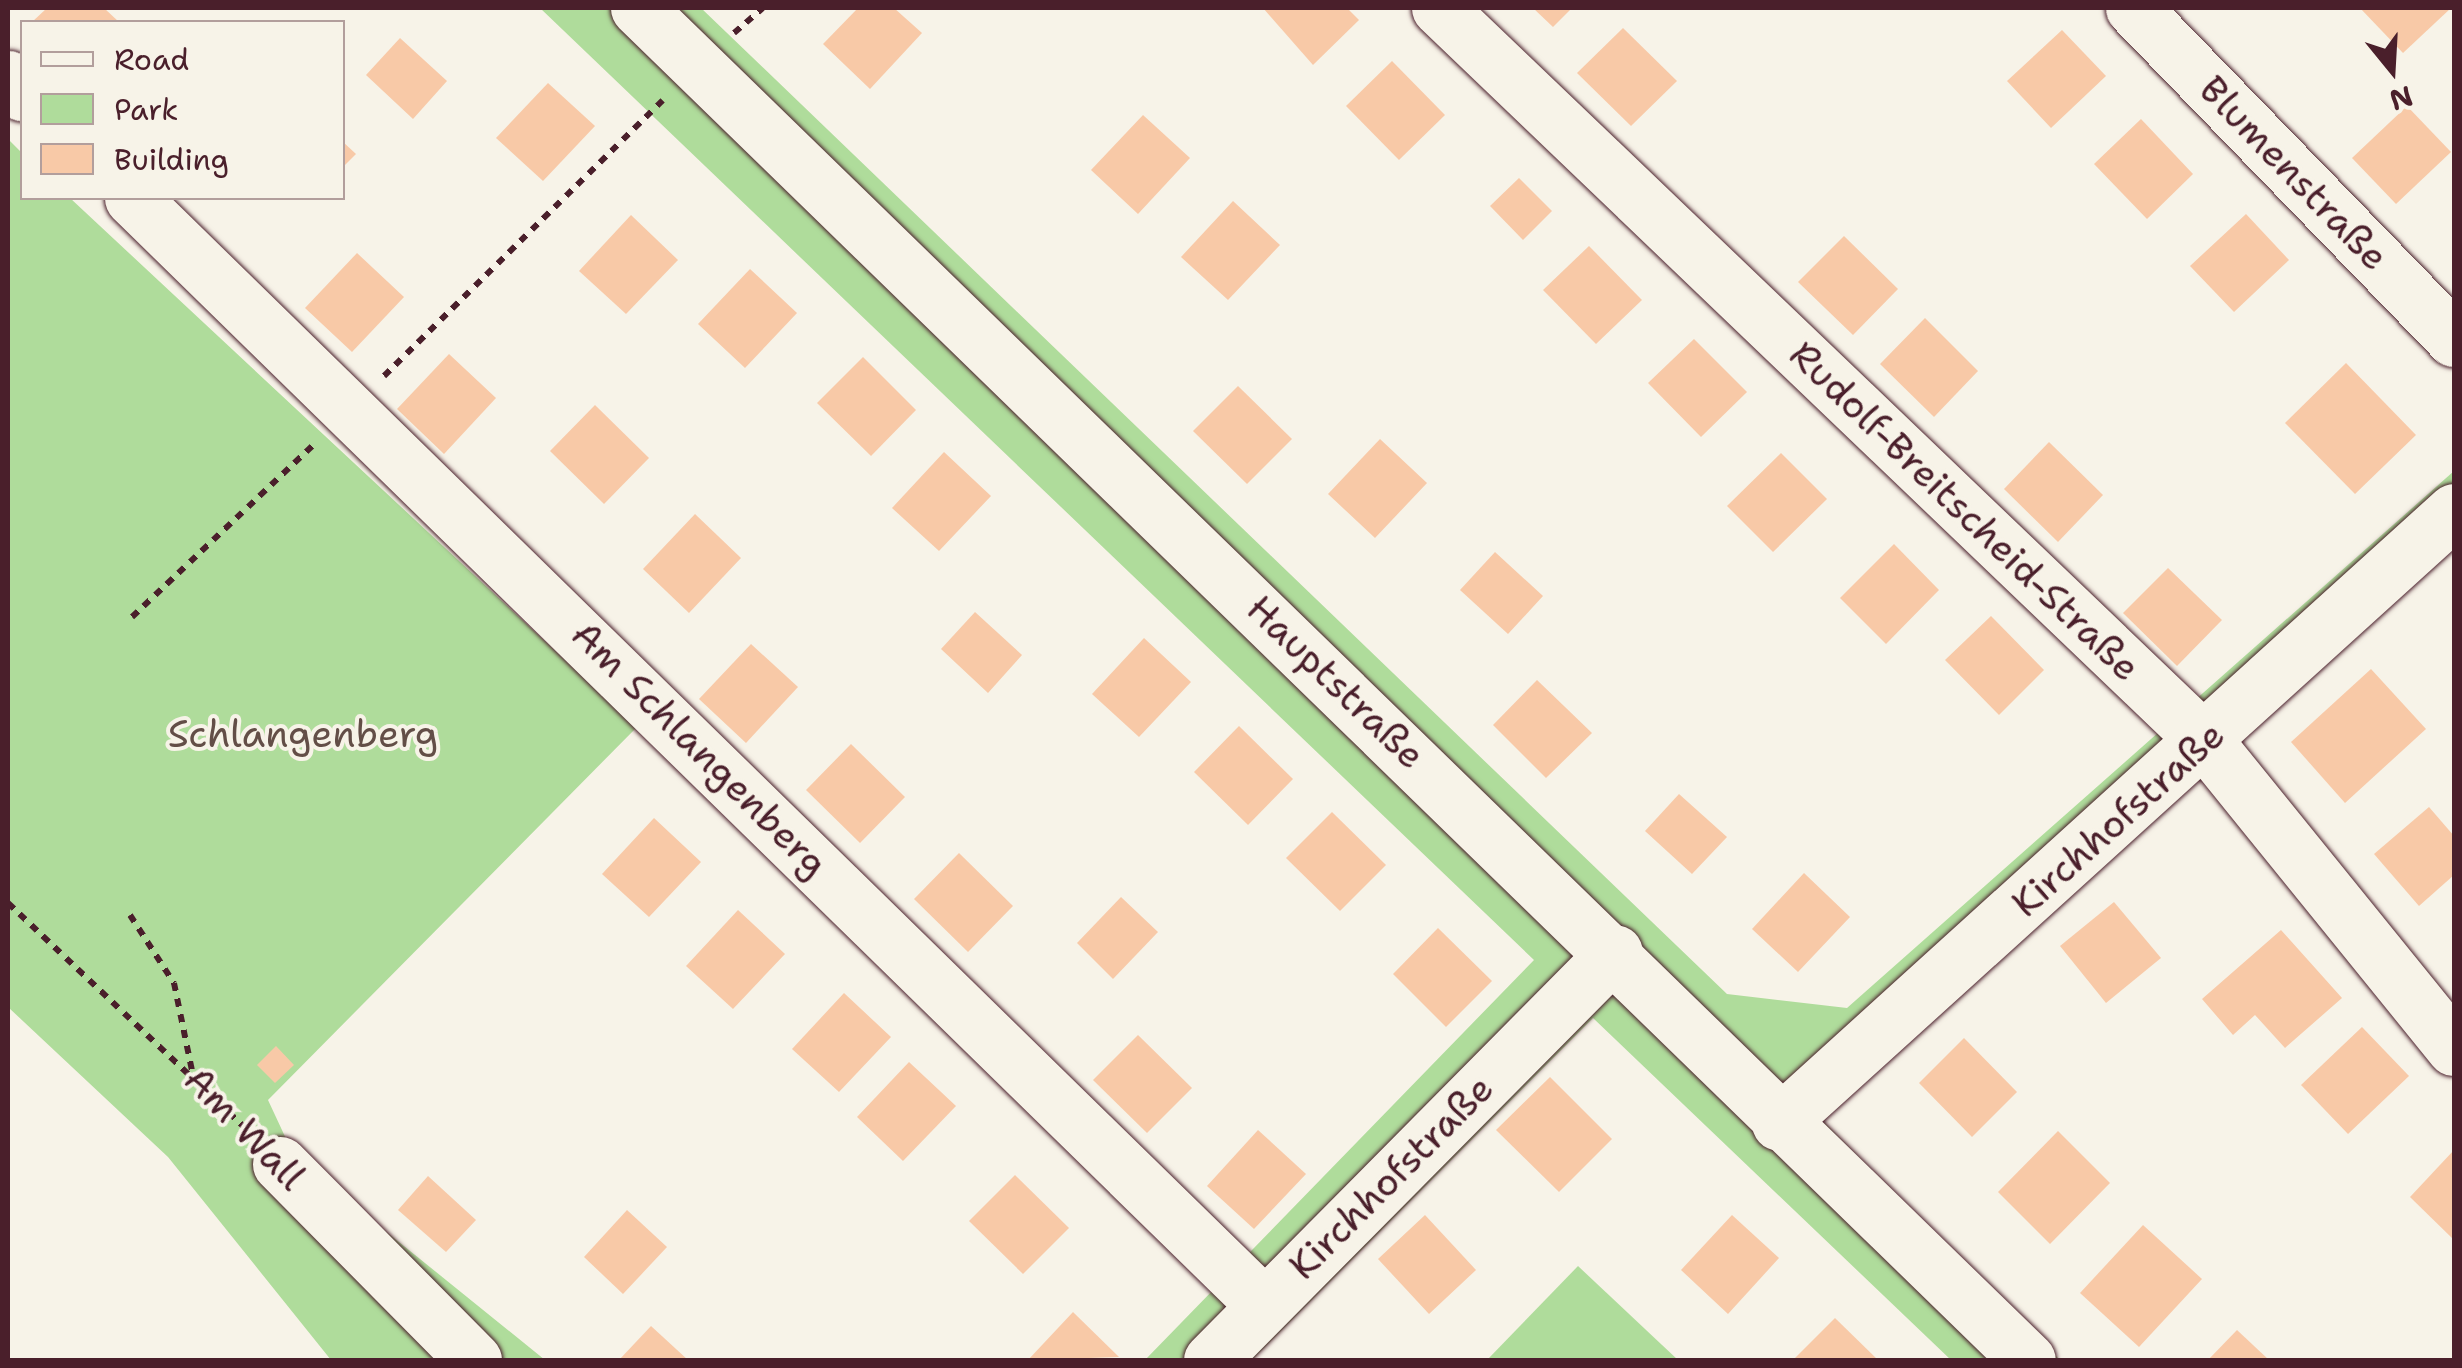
<!DOCTYPE html>
<html>
<head>
<meta charset="utf-8">
<style>
  body { margin:0 }
  #map { position:relative; width:2462px; height:1368px; overflow:hidden; background:#f7f3e8; font-family:"Shantell Sans",sans-serif }
  div>[style] { position:absolute }
  [style*='--x'] { left:calc(var(--x)*1px); top:calc(var(--y)*1px); width:calc(var(--w)*1px); rotate:calc(var(--a)*1deg) }
  .green>* { inset:0; background:#afdc9b }
  .building>* { inset:0; background:#f8c9a7 }
  .path>* { height:6px; margin-top:-3px; transform-origin:0; background:repeating-linear-gradient(90deg,#4a1f2b 0 8px,transparent 0 16px) }
  .roads { filter:drop-shadow(0 0 2px #4a1f2b) drop-shadow(0 0 2px #4a1f2b) }
  .minor>* { height:55px; margin:-27.5px; padding:0 27.5px; transform-origin:27.5px; border-radius:27.5px; background:#f7f3e8 }
  span { translate:-50% -50%; white-space:nowrap; text-align:center; line-height:1.15; -webkit-text-stroke:8px #f7f3e8; paint-order:stroke }
  .street-label { font-size:38px; color:#4a1f2b }
  .park-label { font-size:38px; color:#634e47 }
  .frame { position:absolute; inset:0; border:10px solid #4a1f2b; pointer-events:none }
  .legend { position:absolute; left:20px; top:20px; width:325px; height:180px; box-sizing:border-box; background:#f7f3e8; border:2px solid #b29e9c; margin:0; padding:12px 18px; list-style:none; font-size:30px; color:#4a1f2b }
  .legend li { display:flex; align-items:center; gap:20px; height:50px }
  .legend b { width:50px; border:2px solid #b29e9c }
  .north { position:absolute; left:2342px; top:20px; width:100px; height:100px; -webkit-text-stroke:8px #f7f3e8; paint-order:stroke; rotate:162deg; font-size:28px; font-weight:700; line-height:40px; text-align:center; color:#4a1f2b }
  .north::after { content:''; display:block; margin:auto; width:35px; height:45px; background:#4a1f2b; clip-path:polygon(50% 0,100% 100%,50% 72%,0 100%) }
</style>
</head>
<body>
<div id="map">
  <div class="green">
    <div style="clip-path:polygon(540px 8px,701px 8px,1727px 994px,1847px 1008px,2454px 471px,2454px 538px,1813px 1111px,2060px 1360px,1951px 1360px,1593px 1018px,1252px 1360px,1145px 1360px,1534px 960px)"></div>
    <div style="clip-path:polygon(8px 139px,22px 153px,22px 198px,70px 198px,637px 727px,268px 1100px,295px 1158px,545px 1360px,331px 1360px,168px 1157px,8px 1007px)"></div>
    <div style="clip-path:polygon(1578px 1266px,1678px 1360px,1487px 1360px)"></div>
  </div>
  <div class="building">
    <div style="clip-path:polygon(47px 8px,104px 8px,119px 22px,32px 22px)"></div>
    <div style="clip-path:polygon(858px 8px,894px 8px,922px 33px,870px 89px,823px 44px)"></div>
    <div style="clip-path:polygon(1263px 8px,1347px 8px,1359px 20px,1313px 65px)"></div>
    <div style="clip-path:polygon(1533px 8px,1572px 8px,1553px 27px)"></div>
    <div style="clip-path:polygon(2360px 8px,2451px 8px,2403px 53px)"></div>
    <div style="clip-path:polygon(1623px 28px,1677px 81px,1631px 126px,1577px 73px)"></div>
    <div style="clip-path:polygon(2062px 30px,2106px 76px,2051px 128px,2007px 81px)"></div>
    <div style="clip-path:polygon(400px 38px,447px 81px,413px 119px,366px 75px)"></div>
    <div style="clip-path:polygon(1392px 61px,1445px 115px,1399px 160px,1346px 106px)"></div>
    <div style="clip-path:polygon(548px 83px,595px 126px,543px 181px,496px 138px)"></div>
    <div style="clip-path:polygon(2407px 106px,2451px 152px,2396px 204px,2352px 158px)"></div>
    <div style="clip-path:polygon(1143px 115px,1190px 158px,1138px 214px,1091px 170px)"></div>
    <div style="clip-path:polygon(2141px 119px,2193px 174px,2147px 219px,2094px 164px)"></div>
    <div style="clip-path:polygon(342px 141px,356px 154px,342px 168px)"></div>
    <div style="clip-path:polygon(1519px 178px,1552px 211px,1523px 240px,1490px 206px)"></div>
    <div style="clip-path:polygon(1233px 201px,1280px 245px,1228px 300px,1181px 257px)"></div>
    <div style="clip-path:polygon(2246px 214px,2289px 260px,2234px 312px,2190px 266px)"></div>
    <div style="clip-path:polygon(631px 215px,678px 260px,626px 314px,579px 271px)"></div>
    <div style="clip-path:polygon(1844px 236px,1898px 289px,1853px 335px,1798px 282px)"></div>
    <div style="clip-path:polygon(1589px 246px,1642px 300px,1596px 344px,1543px 290px)"></div>
    <div style="clip-path:polygon(357px 253px,404px 297px,352px 352px,305px 308px)"></div>
    <div style="clip-path:polygon(750px 269px,797px 313px,745px 368px,698px 324px)"></div>
    <div style="clip-path:polygon(1925px 318px,1978px 371px,1934px 417px,1880px 364px)"></div>
    <div style="clip-path:polygon(1694px 339px,1747px 392px,1701px 437px,1648px 383px)"></div>
    <div style="clip-path:polygon(449px 354px,496px 398px,444px 454px,397px 409px)"></div>
    <div style="clip-path:polygon(863px 357px,916px 410px,871px 456px,817px 403px)"></div>
    <div style="clip-path:polygon(2346px 363px,2416px 435px,2355px 494px,2285px 423px)"></div>
    <div style="clip-path:polygon(1238px 386px,1292px 439px,1247px 484px,1193px 431px)"></div>
    <div style="clip-path:polygon(595px 405px,649px 458px,604px 504px,550px 451px)"></div>
    <div style="clip-path:polygon(1380px 439px,1427px 483px,1375px 538px,1328px 494px)"></div>
    <div style="clip-path:polygon(2049px 442px,2103px 495px,2058px 542px,2004px 489px)"></div>
    <div style="clip-path:polygon(944px 452px,991px 496px,939px 551px,892px 508px)"></div>
    <div style="clip-path:polygon(1781px 453px,1827px 499px,1773px 552px,1727px 506px)"></div>
    <div style="clip-path:polygon(695px 514px,741px 558px,689px 613px,643px 569px)"></div>
    <div style="clip-path:polygon(1894px 544px,1939px 590px,1886px 644px,1840px 598px)"></div>
    <div style="clip-path:polygon(1495px 552px,1543px 596px,1508px 634px,1460px 590px)"></div>
    <div style="clip-path:polygon(2168px 568px,2222px 620px,2177px 666px,2123px 613px)"></div>
    <div style="clip-path:polygon(975px 612px,1022px 655px,988px 693px,941px 649px)"></div>
    <div style="clip-path:polygon(1991px 616px,2044px 670px,1999px 715px,1945px 660px)"></div>
    <div style="clip-path:polygon(1144px 638px,1191px 682px,1139px 737px,1092px 694px)"></div>
    <div style="clip-path:polygon(751px 644px,798px 687px,746px 743px,699px 699px)"></div>
    <div style="clip-path:polygon(2371px 669px,2426px 729px,2345px 803px,2291px 742px)"></div>
    <div style="clip-path:polygon(1537px 680px,1592px 733px,1546px 778px,1493px 725px)"></div>
    <div style="clip-path:polygon(1239px 726px,1293px 779px,1248px 825px,1194px 772px)"></div>
    <div style="clip-path:polygon(851px 744px,905px 797px,860px 843px,806px 790px)"></div>
    <div style="clip-path:polygon(1679px 794px,1727px 837px,1692px 874px,1645px 831px)"></div>
    <div style="clip-path:polygon(2429px 807px,2454px 836px,2454px 875px,2419px 906px,2374px 854px)"></div>
    <div style="clip-path:polygon(1332px 812px,1386px 865px,1340px 911px,1286px 858px)"></div>
    <div style="clip-path:polygon(654px 818px,701px 862px,649px 917px,602px 874px)"></div>
    <div style="clip-path:polygon(959px 853px,1013px 906px,968px 952px,914px 899px)"></div>
    <div style="clip-path:polygon(1804px 873px,1850px 917px,1798px 972px,1752px 929px)"></div>
    <div style="clip-path:polygon(1121px 897px,1158px 932px,1113px 979px,1077px 943px)"></div>
    <div style="clip-path:polygon(2114px 902px,2161px 958px,2106px 1003px,2060px 946px)"></div>
    <div style="clip-path:polygon(738px 910px,785px 954px,733px 1009px,686px 966px)"></div>
    <div style="clip-path:polygon(1438px 928px,1492px 981px,1446px 1027px,1393px 974px)"></div>
    <div style="clip-path:polygon(2281px 930px,2342px 998px,2285px 1048px,2255px 1015px,2233px 1035px,2202px 999px)"></div>
    <div style="clip-path:polygon(844px 993px,891px 1037px,839px 1092px,792px 1049px)"></div>
    <div style="clip-path:polygon(2362px 1027px,2409px 1076px,2348px 1134px,2301px 1085px)"></div>
    <div style="clip-path:polygon(1138px 1035px,1192px 1088px,1147px 1133px,1093px 1080px)"></div>
    <div style="clip-path:polygon(1964px 1038px,2017px 1092px,1972px 1137px,1919px 1083px)"></div>
    <div style="clip-path:polygon(276px 1046px,294px 1065px,275px 1083px,257px 1065px)"></div>
    <div style="clip-path:polygon(909px 1062px,956px 1106px,903px 1161px,857px 1117px)"></div>
    <div style="clip-path:polygon(1550px 1077px,1612px 1139px,1559px 1192px,1496px 1130px)"></div>
    <div style="clip-path:polygon(1258px 1130px,1306px 1174px,1254px 1229px,1207px 1186px)"></div>
    <div style="clip-path:polygon(2058px 1131px,2110px 1183px,2050px 1244px,1998px 1192px)"></div>
    <div style="clip-path:polygon(2454px 1150px,2454px 1240px,2410px 1197px)"></div>
    <div style="clip-path:polygon(1015px 1175px,1069px 1228px,1023px 1274px,969px 1221px)"></div>
    <div style="clip-path:polygon(428px 1176px,476px 1220px,446px 1252px,398px 1210px)"></div>
    <div style="clip-path:polygon(627px 1210px,667px 1247px,623px 1294px,584px 1257px)"></div>
    <div style="clip-path:polygon(1425px 1215px,1476px 1270px,1429px 1314px,1378px 1259px)"></div>
    <div style="clip-path:polygon(1732px 1215px,1779px 1258px,1728px 1314px,1681px 1270px)"></div>
    <div style="clip-path:polygon(2143px 1225px,2202px 1279px,2139px 1347px,2080px 1293px)"></div>
    <div style="clip-path:polygon(1073px 1312px,1119px 1357px,1028px 1360px)"></div>
    <div style="clip-path:polygon(1835px 1318px,1878px 1360px,1793px 1360px)"></div>
    <div style="clip-path:polygon(651px 1326px,688px 1360px,619px 1360px)"></div>
    <div style="clip-path:polygon(2237px 1330px,2269px 1360px,2208px 1360px)"></div>
  </div>
  <div class="path">
    <div style="--x:734;--y:33;--w:38;--a:-41"></div>
    <div style="--x:384;--y:376;--w:392;--a:-44.7"></div>
    <div style="--x:132;--y:617;--w:251;--a:-43.5"></div>
    <div style="--x:8;--y:903;--w:328;--a:43.5"></div>
    <div style="--x:130;--y:915;--w:81;--a:57.1"></div>
    <div style="--x:174;--y:983;--w:90;--a:78.4"></div>
  </div>
  <div class="roads">
    <div class="minor">
      <div style="--x:638;--y:8;--w:1939;--a:44.21"></div>
      <div style="--x:1439;--y:8;--w:1060;--a:43.74"></div>
      <div style="--x:2205;--y:741;--w:395;--a:51"></div>
      <div style="--x:2133;--y:8;--w:461;--a:45.9"></div>
      <div style="--x:8;--y:78;--w:21;--a:47"></div>
      <div style="--x:132;--y:198;--w:1583;--a:44.36"></div>
      <div style="--x:1779;--y:1123;--w:911;--a:-42.2"></div>
      <div style="--x:280;--y:1164;--w:276;--a:45.3"></div>
      <div style="--x:1211;--y:1360;--w:574;--a:-45.28"></div>
    </div>
  </div>
  <div class="street-label">
    <span style="left:2294px;top:173px;rotate:46deg">Blumenstraße</span>
    <span style="left:1965px;top:511px;rotate:44deg">Rudolf-Breitscheid-Straße</span>
    <span style="left:1336px;top:682px;rotate:44deg">Hauptstraße</span>
    <span style="left:700px;top:749px;rotate:45deg">Am Schlangenberg</span>
    <span style="left:2118px;top:819px;rotate:-42deg">Kirchhofstraße</span>
    <span style="left:245px;top:1128px;rotate:46deg">Am Wall</span>
    <span style="left:1391px;top:1177px;rotate:-45deg">Kirchhofstraße</span>
  </div>
  <div class="park-label">
    <span style="left:303px;top:734px">Schlangenberg</span>
  </div>
  <div class="frame"></div>
  <ul class="legend">
  <li><b style="height:12px;background:#f7f3e8"></b>Road</li>
  <li><b style="height:28px;background:#afdc9b"></b>Park</li>
  <li><b style="height:28px;background:#f8c9a7"></b>Building</li>
  </ul>
  <div class="north">N</div>
</div>
</body>
</html>
